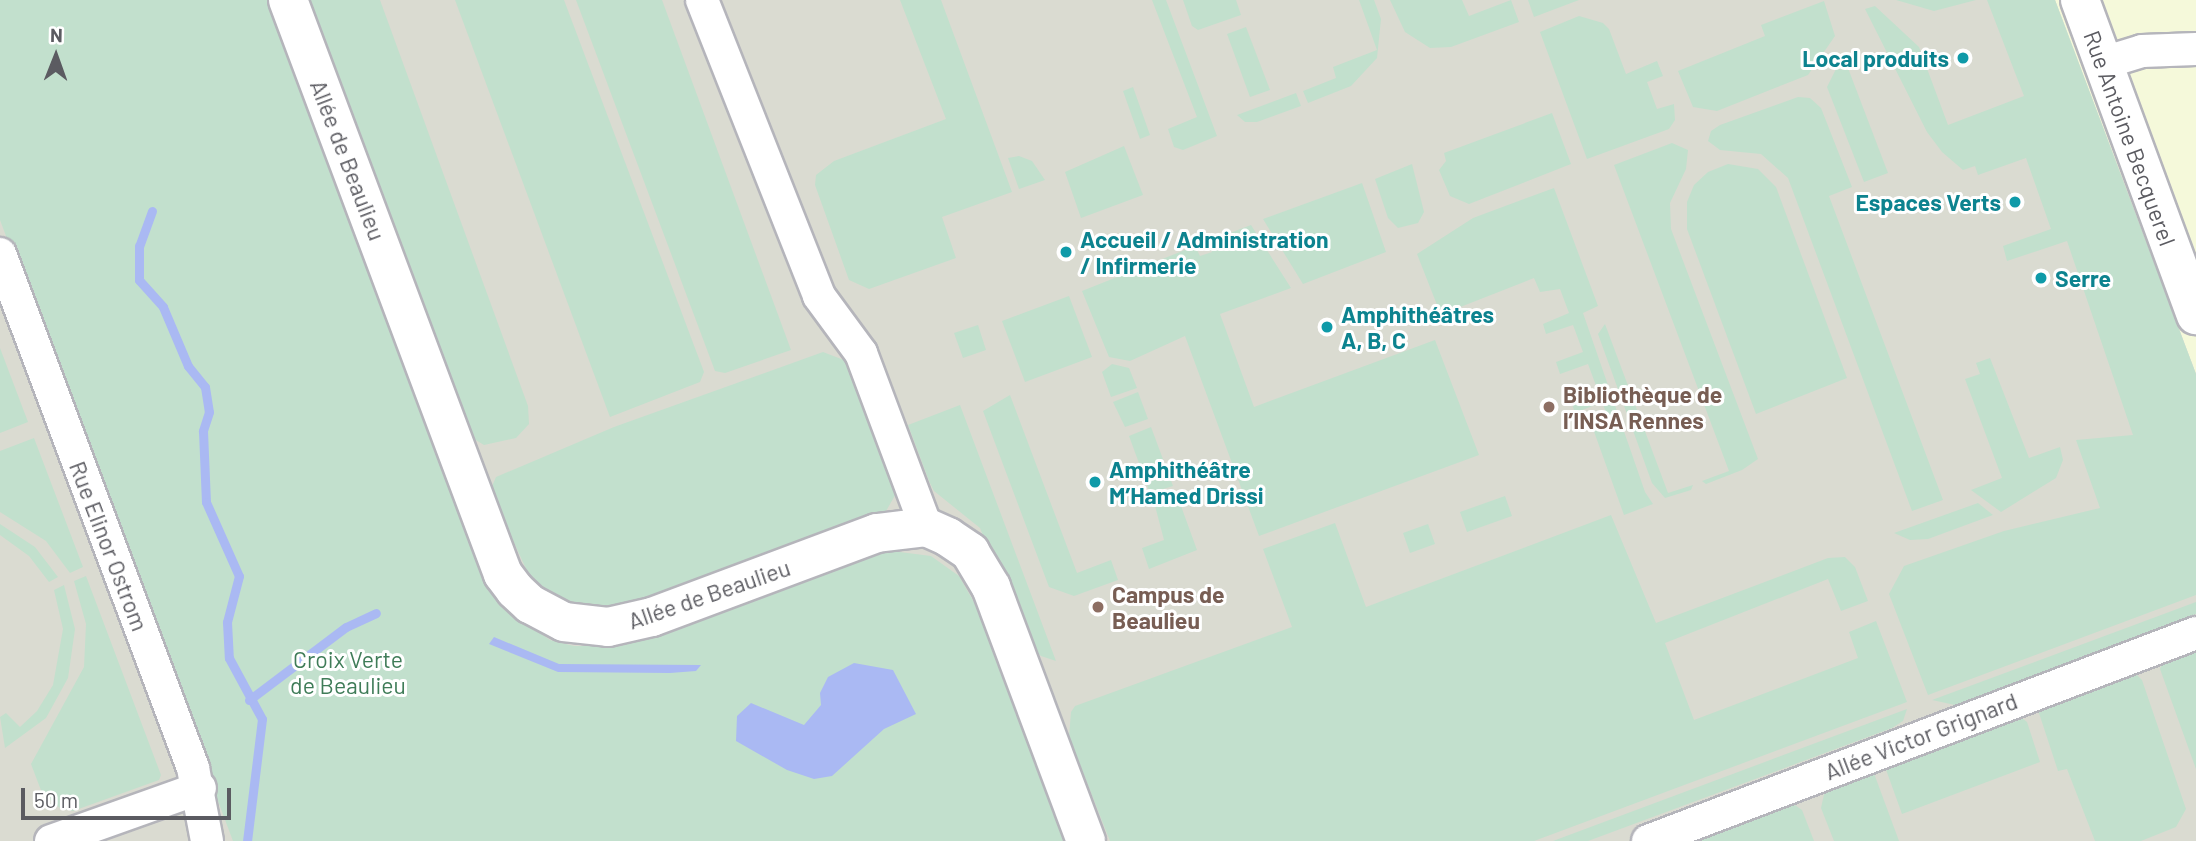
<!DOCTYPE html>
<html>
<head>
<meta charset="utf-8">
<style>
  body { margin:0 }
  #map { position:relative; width:2196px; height:841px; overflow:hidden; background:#eaebe2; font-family:Barlow,sans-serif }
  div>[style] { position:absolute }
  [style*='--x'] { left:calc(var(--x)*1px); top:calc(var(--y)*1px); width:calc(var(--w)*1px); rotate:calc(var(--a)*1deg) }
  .commercial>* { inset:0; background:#f5f9da }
  .education>* { inset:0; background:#dadbd1 }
  .green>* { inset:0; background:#c2e0cd }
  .water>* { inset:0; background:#aab9f3 }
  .stream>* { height:9px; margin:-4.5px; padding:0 4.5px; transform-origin:4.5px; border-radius:4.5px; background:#aab9f3 }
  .roads { filter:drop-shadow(2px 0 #b5b5bb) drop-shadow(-2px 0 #b5b5bb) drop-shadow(0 2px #b5b5bb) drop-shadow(0 -2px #b5b5bb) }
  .street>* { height:32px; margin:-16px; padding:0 16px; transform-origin:16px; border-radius:16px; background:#fff }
  .secondary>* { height:38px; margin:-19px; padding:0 19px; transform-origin:19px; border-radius:19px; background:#fff }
  .dots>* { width:19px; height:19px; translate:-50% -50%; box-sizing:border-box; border:4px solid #fff; border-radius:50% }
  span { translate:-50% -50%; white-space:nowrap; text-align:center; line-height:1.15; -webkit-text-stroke:6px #fff; paint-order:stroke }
  .culture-label { font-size:23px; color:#0d838f; font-weight:700 }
  .right { translate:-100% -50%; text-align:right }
  .left { translate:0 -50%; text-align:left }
  .street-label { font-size:23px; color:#5b5b61 }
  .education-label { font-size:23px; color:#785e54; font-weight:700 }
  .park-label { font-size:23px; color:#3f7c58 }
  .north { position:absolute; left:21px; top:21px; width:70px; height:70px; -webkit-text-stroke:5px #fff; paint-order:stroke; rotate:1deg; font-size:19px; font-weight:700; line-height:28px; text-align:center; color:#5b5b61 }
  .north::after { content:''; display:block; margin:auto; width:24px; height:32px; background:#5b5b61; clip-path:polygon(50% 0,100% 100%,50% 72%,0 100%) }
  .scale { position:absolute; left:21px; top:788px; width:210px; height:32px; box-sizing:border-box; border:4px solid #5b5b61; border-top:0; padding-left:9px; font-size:21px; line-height:24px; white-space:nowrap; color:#5b5b61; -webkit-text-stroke:5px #fff; paint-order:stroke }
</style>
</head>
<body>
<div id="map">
  <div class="commercial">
    <div style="clip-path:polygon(2055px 0,2196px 0,2196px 374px)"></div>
  </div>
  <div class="education">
    <div style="clip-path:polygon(0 0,2055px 0,2196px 374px,2196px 841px,0 841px)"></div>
  </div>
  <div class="green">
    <div style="clip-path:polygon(0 0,268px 0,451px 487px,495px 594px,507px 610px,550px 640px,574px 646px,621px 646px,884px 550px,931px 556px,959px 576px,979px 611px,1065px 841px,233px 841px,0 220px)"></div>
    <div style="clip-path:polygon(305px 0,380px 0,528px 406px,529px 424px,516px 438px,484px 445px,469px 436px)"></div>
    <div style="clip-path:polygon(455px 0,564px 0,704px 372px,700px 382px,610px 417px)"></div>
    <div style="clip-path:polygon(576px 0,662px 0,791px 350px,725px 373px,715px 371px)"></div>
    <div style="clip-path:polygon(900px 0,941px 0,1012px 192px,942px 217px,956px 258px,869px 289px,849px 280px,815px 185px,816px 175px,834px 161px,946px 119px)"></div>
    <div style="clip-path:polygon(1152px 0,1166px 0,1217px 136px,1183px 150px,1174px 147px,1168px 129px,1197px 117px)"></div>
    <div style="clip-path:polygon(1183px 0,1236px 0,1241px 15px,1198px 30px,1192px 26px)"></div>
    <div style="clip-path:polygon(1359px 0,1374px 0,1381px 19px,1377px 58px,1351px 86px,1308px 103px,1303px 91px,1336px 78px,1333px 67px,1377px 50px)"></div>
    <div style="clip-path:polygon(1390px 0,1462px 0,1469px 16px,1511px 0,1519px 22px,1451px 47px,1430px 48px,1405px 32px)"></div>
    <div style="clip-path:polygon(1528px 0,1579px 0,1534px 17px)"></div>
    <div style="clip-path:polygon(1896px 0,1976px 0,1934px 11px)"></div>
    <div style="clip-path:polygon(1987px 0,2055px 0,2196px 374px,2196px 595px,1928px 695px,1889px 594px,1904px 566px,2004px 531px,2100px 508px,2076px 440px,2133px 435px,2067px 241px,2007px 261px,2003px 246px,2051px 229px,2026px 158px,1978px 175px,1975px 166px,1963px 170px,1942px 152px,1927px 132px,1865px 9px,1875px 6px,1919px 47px,1948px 125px,2024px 96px)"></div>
    <div style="clip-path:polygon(1824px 1px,1835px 36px,1808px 75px,1717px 111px,1693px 107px,1678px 71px,1765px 36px,1761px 25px)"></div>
    <div style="clip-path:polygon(1579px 16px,1603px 23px,1609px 29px,1626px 74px,1657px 61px,1663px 76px,1647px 82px,1657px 109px,1674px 104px,1675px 120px,1669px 129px,1587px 159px,1540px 32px)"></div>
    <div style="clip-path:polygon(1246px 27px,1270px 90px,1250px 97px,1227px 34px)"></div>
    <div style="clip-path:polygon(1843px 55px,1888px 173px,1864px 182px,1827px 87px)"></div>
    <div style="clip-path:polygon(1133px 87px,1150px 135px,1140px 139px,1123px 91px)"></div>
    <div style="clip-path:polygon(1296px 93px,1301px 106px,1257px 122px,1245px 122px,1237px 115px)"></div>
    <div style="clip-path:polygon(1798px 97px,1810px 98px,1821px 108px,1852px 187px,1829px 196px,1943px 500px,1912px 511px,1788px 178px,1761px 154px,1720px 150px,1708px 141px,1711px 131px,1720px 125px)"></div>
    <div style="clip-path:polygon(1552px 113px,1571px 164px,1469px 204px,1450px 196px,1439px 170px,1446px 161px,1444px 153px)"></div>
    <div style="clip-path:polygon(1672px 143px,1688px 150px,1686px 169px,1670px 203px,1671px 229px,1758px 459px,1742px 470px,1706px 484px,1702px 481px,1729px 471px,1614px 165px)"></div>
    <div style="clip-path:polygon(1124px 146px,1143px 195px,1081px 218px,1065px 172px)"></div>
    <div style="clip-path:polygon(1019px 156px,1032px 161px,1045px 180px,1019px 189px,1008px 158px)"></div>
    <div style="clip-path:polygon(1412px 164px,1424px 212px,1418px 223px,1398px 228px,1388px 218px,1375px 179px)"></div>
    <div style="clip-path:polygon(1728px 164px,1758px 169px,1776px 187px,1847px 378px,1756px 414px,1687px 229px,1687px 202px,1694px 185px,1708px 172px)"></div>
    <div style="clip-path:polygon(1362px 183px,1386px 252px,1303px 284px,1263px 219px)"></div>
    <div style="clip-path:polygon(1554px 188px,1598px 306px,1583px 313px,1645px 492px,1653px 504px,1624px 515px,1592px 426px,1609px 420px,1602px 402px,1575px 413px,1571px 401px,1598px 391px,1588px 364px,1560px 374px,1556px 362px,1583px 352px,1573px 325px,1546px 334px,1543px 324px,1569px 313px,1560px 289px,1540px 292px,1534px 278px,1445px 313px,1439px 310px,1417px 254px,1473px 218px)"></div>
    <div style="clip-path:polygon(1251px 225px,1291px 288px,1220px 314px,1254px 407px,1435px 340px,1479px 455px,1259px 536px,1185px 336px,1130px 361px,1109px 357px,1082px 291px,1195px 246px,1200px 256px,1212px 252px,1209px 241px)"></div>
    <div style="clip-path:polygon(1069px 296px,1092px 357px,1025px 382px,1002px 321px)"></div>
    <div style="clip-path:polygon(1605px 324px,1668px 493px,1693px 485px,1691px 490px,1665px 498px,1652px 483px,1598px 334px)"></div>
    <div style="clip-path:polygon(978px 325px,986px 350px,963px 358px,954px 333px)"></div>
    <div style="clip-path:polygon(0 348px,28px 422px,0 433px)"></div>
    <div style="clip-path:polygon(823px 352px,849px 362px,897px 492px,886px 511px,632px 606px,575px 609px,540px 588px,528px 573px,490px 491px,496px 477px,614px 427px)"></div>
    <div style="clip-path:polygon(1990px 358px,2029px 458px,2060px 447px,2063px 460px,2056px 478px,2001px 512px,1971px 490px,2002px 478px,1965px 379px,1980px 374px,1976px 363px)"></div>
    <div style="clip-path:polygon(1112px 364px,1129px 368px,1137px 388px,1111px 397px,1102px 372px)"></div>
    <div style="clip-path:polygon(1138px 392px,1148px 419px,1125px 427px,1113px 402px)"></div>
    <div style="clip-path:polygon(1010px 395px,1077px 573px,1111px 560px,1118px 580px,1074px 596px,1049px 587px,983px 411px)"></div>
    <div style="clip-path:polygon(960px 405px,1056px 661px,1041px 656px,1026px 642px,980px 528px,934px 491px,929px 481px,908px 425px)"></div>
    <div style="clip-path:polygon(1151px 427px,1173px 486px,1150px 493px,1129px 436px)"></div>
    <div style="clip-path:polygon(34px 438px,83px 567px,70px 573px,46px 541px,0 512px,0 451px)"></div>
    <div style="clip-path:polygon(1177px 495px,1197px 550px,1149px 569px,1142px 548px,1164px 540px,1154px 502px)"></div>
    <div style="clip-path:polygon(1505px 496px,1512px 516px,1467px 532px,1460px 512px)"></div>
    <div style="clip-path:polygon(1978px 503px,1993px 515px,1928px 539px,1910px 540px,1894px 533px)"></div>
    <div style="clip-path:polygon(1611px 515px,1656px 623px,1828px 558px,1845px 557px,1855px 567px,1868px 601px,1841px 611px,1828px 579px,1665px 643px,1694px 720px,1858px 658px,1849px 632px,1876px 621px,1907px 702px,1534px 841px,1110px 841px,1069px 737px,1071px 712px,1075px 706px,1292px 627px,1263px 549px,1335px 523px,1366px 607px)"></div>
    <div style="clip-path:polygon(0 524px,35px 547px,58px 577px,49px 582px,29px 556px,0 535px)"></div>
    <div style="clip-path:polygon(1428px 524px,1435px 544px,1410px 553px,1403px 533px)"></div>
    <div style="clip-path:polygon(86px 576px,161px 775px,159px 780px,73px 811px,60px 808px,42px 793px,31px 764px,84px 667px,86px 624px,74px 581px)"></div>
    <div style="clip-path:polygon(64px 585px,75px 629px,68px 678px,46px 718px,5px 748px,0 717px,6px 713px,20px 727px,37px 711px,53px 685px,63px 629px,54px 590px)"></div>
    <div style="clip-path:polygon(2196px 602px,2196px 614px,1955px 705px,1932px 700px)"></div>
    <div style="clip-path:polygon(2196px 651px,2196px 769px,2160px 669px,2164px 659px)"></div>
    <div style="clip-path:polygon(2134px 672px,2142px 680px,2186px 809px,2176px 827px,2141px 841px,2095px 841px,2067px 769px,2058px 771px,2038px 710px)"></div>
    <div style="clip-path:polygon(1907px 709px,1903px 721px,1892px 728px,1588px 841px,1553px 841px)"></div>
    <div style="clip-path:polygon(2018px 715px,2027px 722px,2040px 762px,1902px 814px,1884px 764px)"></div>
    <div style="clip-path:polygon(1872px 768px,1899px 841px,1834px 841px,1821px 808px,1825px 790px)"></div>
    <div style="clip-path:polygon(1789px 801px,1802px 810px,1814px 841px,1676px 841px)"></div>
  </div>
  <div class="water">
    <div style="clip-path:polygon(494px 637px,559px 664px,701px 665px,696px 671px,670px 673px,558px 672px,489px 644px)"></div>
    <div style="clip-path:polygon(854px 663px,893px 670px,916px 714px,884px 729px,832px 776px,814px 779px,787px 770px,736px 741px,737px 716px,751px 703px,804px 725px,821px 705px,820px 693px,828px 677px)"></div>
  </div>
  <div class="stream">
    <div style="--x:152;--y:211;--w:37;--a:110"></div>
    <div style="--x:139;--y:246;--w:34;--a:90"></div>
    <div style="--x:139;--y:280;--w:36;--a:48"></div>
    <div style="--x:163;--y:307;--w:64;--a:67"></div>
    <div style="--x:188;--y:366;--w:27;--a:51"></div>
    <div style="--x:205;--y:387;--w:25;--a:81"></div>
    <div style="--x:209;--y:412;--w:20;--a:108"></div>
    <div style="--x:203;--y:431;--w:71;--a:87.6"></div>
    <div style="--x:206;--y:502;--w:81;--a:66"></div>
    <div style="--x:239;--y:576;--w:48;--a:104.6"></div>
    <div style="--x:227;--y:622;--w:36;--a:87"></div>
    <div style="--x:229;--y:658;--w:69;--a:61.6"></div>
    <div style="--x:262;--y:719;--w:123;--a:97"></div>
    <div style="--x:249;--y:700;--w:121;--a:-37"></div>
    <div style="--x:346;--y:627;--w:33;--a:-25"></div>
  </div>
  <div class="roads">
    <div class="street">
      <div style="--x:702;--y:0;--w:318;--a:68.4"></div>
      <div style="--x:819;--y:296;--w:71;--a:53.6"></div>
      <div style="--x:861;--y:353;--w:186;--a:69.5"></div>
      <div style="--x:2103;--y:63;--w:41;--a:-17.1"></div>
      <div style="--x:2142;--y:51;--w:54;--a:-2.1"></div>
      <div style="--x:0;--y:254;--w:549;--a:69.42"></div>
      <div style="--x:193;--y:768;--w:74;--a:79.1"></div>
      <div style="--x:51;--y:841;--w:158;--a:-19.6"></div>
      <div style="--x:1648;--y:841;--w:586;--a:-20.78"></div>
    </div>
    <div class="secondary">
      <div style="--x:288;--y:0;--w:613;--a:69.47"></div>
      <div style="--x:503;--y:574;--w:20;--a:53"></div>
      <div style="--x:515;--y:590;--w:21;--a:43"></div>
      <div style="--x:530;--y:604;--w:38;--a:28"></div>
      <div style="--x:564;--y:622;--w:44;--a:6.5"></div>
      <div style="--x:608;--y:627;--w:45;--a:-12.8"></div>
      <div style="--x:652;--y:617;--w:240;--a:-20.5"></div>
      <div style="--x:877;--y:533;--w:49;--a:-7"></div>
      <div style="--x:926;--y:527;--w:24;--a:24"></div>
      <div style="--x:948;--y:537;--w:27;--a:34"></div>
      <div style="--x:970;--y:552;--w:41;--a:59"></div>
      <div style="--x:991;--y:587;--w:271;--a:69.5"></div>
      <div style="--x:2080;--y:0;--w:336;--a:69.8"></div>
    </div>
  </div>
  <div class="dots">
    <div style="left:1963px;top:58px;background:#0f9aa8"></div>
    <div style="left:2015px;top:202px;background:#0f9aa8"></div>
    <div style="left:1066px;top:252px;background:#0f9aa8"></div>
    <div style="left:2041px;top:278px;background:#0f9aa8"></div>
    <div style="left:1327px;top:327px;background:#0f9aa8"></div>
    <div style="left:1549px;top:407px;background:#8d6e63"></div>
    <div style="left:1095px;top:482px;background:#0f9aa8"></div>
    <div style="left:1098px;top:607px;background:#8d6e63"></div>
  </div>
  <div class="culture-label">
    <span class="right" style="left:1949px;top:58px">Local produits</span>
    <span class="right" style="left:2001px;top:202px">Espaces Verts</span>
    <span class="left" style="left:1080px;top:252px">Accueil / Administration<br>/ Infirmerie</span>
    <span class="left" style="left:2055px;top:278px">Serre</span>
    <span class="left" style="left:1341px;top:327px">Amphithéâtres<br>A, B, C</span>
    <span class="left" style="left:1109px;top:482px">Amphithéâtre<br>M’Hamed Drissi</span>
  </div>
  <div class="street-label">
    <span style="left:2130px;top:138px;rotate:70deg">Rue Antoine Becquerel</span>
    <span style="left:348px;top:160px;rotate:69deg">Allée de Beaulieu</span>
    <span style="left:109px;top:546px;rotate:69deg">Rue Elinor Ostrom</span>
    <span style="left:709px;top:594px;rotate:-19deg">Allée de Beaulieu</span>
    <span style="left:1921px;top:736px;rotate:-21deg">Allée Victor Grignard</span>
  </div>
  <div class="education-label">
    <span class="left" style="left:1563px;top:407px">Bibliothèque de<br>l’INSA Rennes</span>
    <span class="left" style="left:1112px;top:607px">Campus de<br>Beaulieu</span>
  </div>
  <div class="park-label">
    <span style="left:348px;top:672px">Croix Verte<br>de Beaulieu</span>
  </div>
  <div class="north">N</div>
  <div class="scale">50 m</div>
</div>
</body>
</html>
